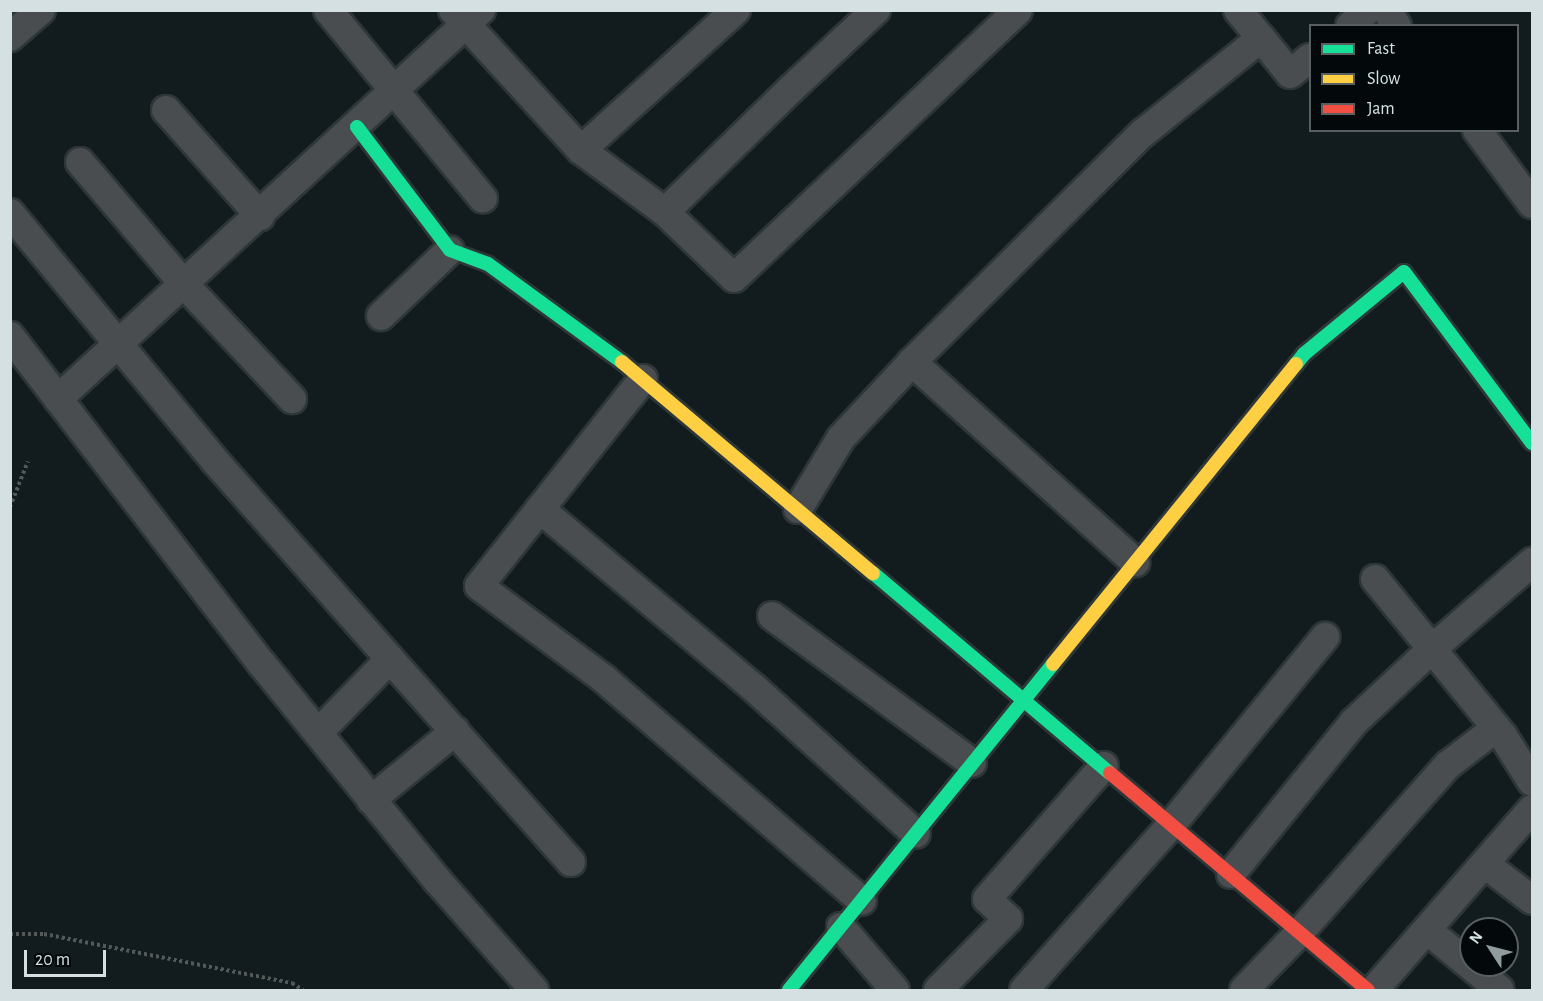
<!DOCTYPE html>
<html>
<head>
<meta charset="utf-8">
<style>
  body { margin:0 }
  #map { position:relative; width:1543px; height:1001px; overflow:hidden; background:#121c1e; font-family:"Alegreya Sans",sans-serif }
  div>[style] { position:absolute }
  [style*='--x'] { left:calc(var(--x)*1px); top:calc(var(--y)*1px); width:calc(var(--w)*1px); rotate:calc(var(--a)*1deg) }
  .path>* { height:4px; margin-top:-2px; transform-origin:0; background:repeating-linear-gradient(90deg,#535859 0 3px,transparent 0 6px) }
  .roads { filter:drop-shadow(2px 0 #2e3738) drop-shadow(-2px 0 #2e3738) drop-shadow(0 2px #2e3738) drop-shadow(0 -2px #2e3738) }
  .street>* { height:28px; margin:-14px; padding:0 14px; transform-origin:14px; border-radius:14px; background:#494d4f }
  .fast>* { height:14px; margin:-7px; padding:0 7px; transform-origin:7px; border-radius:7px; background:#16e098 }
  .slow>* { height:14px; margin:-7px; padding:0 7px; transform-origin:7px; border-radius:7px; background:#ffcf43 }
  .jam>* { height:14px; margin:-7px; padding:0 7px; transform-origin:7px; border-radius:7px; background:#f24e42 }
  span { translate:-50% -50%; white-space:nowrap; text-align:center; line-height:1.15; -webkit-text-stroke:5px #03090a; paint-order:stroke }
  .frame { position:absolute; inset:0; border:12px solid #d4e0e1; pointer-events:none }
  .legend { position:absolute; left:1309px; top:24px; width:210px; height:108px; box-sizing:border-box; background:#03090a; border:2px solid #575f60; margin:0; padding:8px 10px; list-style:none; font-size:18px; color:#d4e0e1 }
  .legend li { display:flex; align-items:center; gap:12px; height:30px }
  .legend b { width:30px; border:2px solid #575f60 }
  .north { position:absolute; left:1459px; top:917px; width:60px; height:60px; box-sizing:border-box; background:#03090a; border:2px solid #575f60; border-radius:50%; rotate:306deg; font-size:16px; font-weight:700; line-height:24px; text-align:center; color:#d4e0e1 }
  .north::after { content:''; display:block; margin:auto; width:21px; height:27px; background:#909b9d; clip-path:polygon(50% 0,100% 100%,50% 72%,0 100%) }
  .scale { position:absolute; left:24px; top:950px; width:82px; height:27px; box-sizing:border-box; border:3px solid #d4e0e1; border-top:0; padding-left:8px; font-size:18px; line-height:21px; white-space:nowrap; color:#d4e0e1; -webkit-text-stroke:4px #03090a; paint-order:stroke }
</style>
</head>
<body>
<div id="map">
  <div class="path">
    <div style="--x:10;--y:507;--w:49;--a:-68.6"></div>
    <div style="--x:10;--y:934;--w:34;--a:0"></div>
    <div style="--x:44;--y:934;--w:253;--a:11.2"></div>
    <div style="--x:292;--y:983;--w:13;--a:32"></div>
  </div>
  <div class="roads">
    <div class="street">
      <div style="--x:328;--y:10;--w:244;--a:50.6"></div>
      <div style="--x:453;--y:10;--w:190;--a:47.6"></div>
      <div style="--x:736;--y:10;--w:209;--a:137.9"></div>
      <div style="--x:581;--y:150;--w:104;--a:36.4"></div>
      <div style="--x:665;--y:212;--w:95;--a:43.7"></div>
      <div style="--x:734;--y:278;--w:390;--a:-43.3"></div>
      <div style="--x:1238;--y:10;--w:36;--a:51"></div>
      <div style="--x:1386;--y:10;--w:19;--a:55"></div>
      <div style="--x:1350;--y:26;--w:24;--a:-42"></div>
      <div style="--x:10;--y:37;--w:41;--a:-41.1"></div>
      <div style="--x:166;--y:110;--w:142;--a:48.4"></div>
      <div style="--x:1477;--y:130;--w:92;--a:53.4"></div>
      <div style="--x:80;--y:162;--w:160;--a:49.6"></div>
      <div style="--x:184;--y:284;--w:158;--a:46.8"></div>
      <div style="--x:665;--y:212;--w:176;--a:-44.3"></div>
      <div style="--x:791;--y:89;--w:116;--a:-42.9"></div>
      <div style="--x:10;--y:213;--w:322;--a:50.4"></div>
      <div style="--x:215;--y:461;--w:264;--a:48.5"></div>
      <div style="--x:390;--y:659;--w:103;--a:134.2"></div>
      <div style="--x:381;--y:316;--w:95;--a:-43.7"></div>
      <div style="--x:10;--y:336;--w:414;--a:52.5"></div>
      <div style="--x:262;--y:664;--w:278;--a:51"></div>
      <div style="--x:437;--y:880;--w:147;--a:48.6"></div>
      <div style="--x:912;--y:362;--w:300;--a:41.9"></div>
      <div style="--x:643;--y:379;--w:264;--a:128.4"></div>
      <div style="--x:479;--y:586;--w:156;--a:36.6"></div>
      <div style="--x:604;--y:679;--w:340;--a:40.7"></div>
      <div style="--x:58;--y:399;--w:575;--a:-42.6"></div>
      <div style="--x:540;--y:509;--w:278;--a:39.9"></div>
      <div style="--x:753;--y:687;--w:219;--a:42"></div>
      <div style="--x:798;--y:509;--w:83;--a:-58.8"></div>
      <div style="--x:841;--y:438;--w:104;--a:-46.9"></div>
      <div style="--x:912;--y:362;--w:325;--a:-44.8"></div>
      <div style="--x:1143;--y:133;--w:151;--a:-38.8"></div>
      <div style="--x:1261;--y:38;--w:46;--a:51.1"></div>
      <div style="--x:1290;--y:74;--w:26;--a:-39"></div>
      <div style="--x:1375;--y:579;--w:203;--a:50.8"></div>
      <div style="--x:1503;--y:736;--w:54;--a:57.8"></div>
      <div style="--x:772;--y:616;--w:248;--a:36.3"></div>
      <div style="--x:390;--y:659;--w:272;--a:48.3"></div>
      <div style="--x:371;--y:800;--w:109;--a:-39.4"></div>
      <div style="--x:1485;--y:864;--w:59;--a:37.5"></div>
      <div style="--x:1231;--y:874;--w:196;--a:-51"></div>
      <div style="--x:1354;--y:722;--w:107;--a:-43.1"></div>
      <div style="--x:1432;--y:649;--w:133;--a:-41"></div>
      <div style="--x:841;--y:927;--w:83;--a:49.4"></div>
      <div style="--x:1427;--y:930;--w:94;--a:39.4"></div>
      <div style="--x:938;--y:990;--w:100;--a:-45.4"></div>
      <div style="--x:1008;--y:919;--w:29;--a:-136"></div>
      <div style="--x:987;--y:899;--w:177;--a:-48.7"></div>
      <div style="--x:1024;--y:990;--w:222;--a:-48.3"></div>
      <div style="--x:1172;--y:824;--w:242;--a:-50.7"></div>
      <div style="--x:1244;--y:990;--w:81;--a:-46"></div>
      <div style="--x:1300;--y:932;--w:223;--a:-48.5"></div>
      <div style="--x:1448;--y:765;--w:61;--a:-37.6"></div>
      <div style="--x:1374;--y:990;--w:240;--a:-48.9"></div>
    </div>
    <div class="fast">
      <div style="--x:357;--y:127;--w:154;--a:52.9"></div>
      <div style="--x:450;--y:250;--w:40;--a:20.2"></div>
      <div style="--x:488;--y:264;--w:166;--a:36.2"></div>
      <div style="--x:1296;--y:364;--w:13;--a:-51"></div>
      <div style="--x:1304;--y:354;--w:129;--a:-39.4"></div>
      <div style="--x:1404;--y:272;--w:214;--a:53.2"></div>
      <div style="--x:873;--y:573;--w:310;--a:40.2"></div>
      <div style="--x:789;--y:990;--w:419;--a:-51"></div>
    </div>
    <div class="slow">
      <div style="--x:622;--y:362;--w:328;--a:40.1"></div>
      <div style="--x:1053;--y:664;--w:386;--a:-51"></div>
    </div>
    <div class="jam">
      <div style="--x:1110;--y:773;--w:337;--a:40.1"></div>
    </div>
  </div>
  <div class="frame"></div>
  <ul class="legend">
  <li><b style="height:8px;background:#16e098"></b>Fast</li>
  <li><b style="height:8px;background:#ffcf43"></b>Slow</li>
  <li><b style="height:8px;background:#f24e42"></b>Jam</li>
  </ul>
  <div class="north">N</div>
  <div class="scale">20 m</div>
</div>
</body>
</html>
